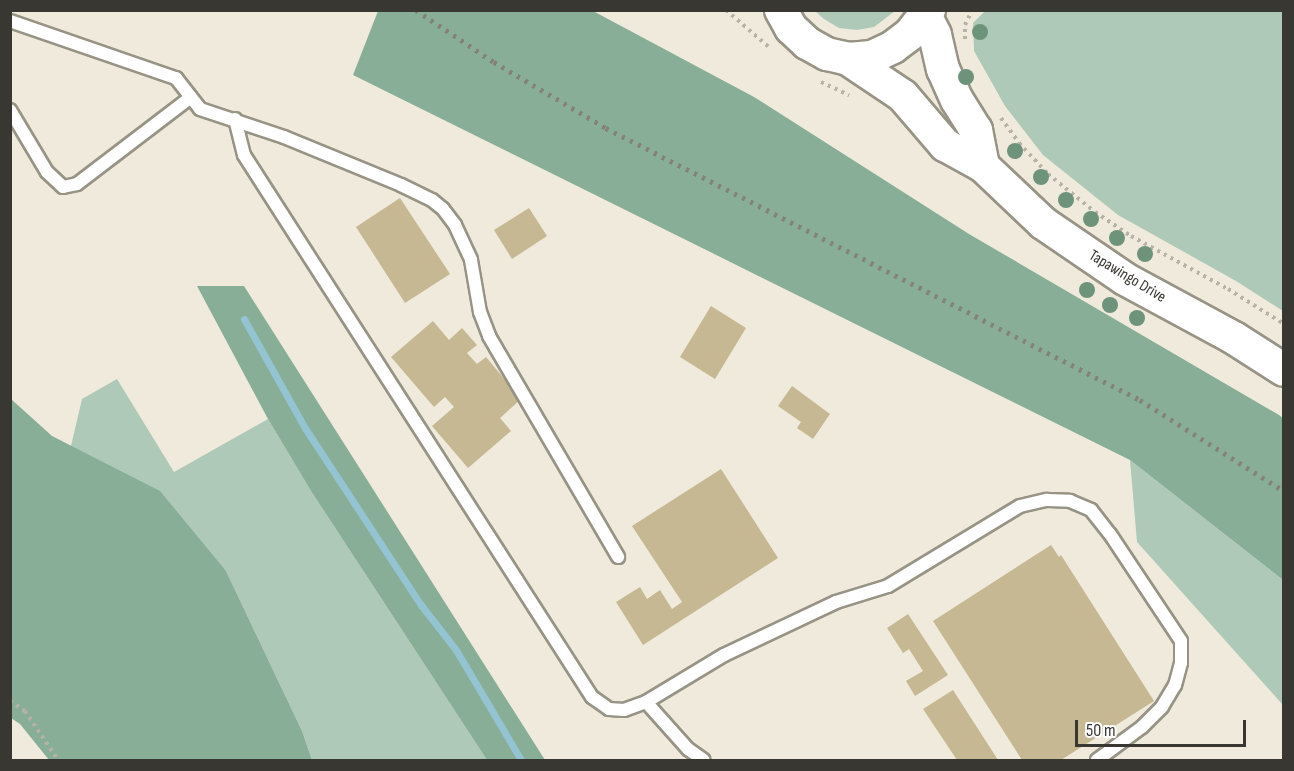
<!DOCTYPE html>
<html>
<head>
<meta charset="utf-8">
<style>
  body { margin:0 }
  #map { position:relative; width:1294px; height:771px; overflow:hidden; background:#efeadb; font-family:"Sofia Sans Condensed",sans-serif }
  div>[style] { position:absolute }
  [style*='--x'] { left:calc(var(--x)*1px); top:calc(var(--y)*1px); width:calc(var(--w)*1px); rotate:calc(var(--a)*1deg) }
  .green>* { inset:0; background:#afc9b9 }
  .forest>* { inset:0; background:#88ae97 }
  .stream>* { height:7px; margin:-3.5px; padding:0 3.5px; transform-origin:3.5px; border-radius:3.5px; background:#94c3d1 }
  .building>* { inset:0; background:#c5b892 }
  .path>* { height:4px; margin-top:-2px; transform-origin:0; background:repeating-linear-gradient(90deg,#b6b2a5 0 3px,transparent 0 7.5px) }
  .roads { filter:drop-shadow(2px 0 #979385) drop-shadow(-2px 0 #979385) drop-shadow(0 2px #979385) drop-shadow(0 -2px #979385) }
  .service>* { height:12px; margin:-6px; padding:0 6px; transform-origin:6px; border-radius:6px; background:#fff }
  .secondary>* { height:32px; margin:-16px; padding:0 16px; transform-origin:16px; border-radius:16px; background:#fff }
  .rail>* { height:4.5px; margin-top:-2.25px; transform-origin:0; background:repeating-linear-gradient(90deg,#848177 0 3px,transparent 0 9px) }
  .trees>* { width:16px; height:16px; margin:-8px; border-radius:50%; background:#6e937b }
  span { translate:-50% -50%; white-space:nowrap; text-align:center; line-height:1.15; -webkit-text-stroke:4.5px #fff; paint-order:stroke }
  .street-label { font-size:16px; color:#393731 }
  .frame { position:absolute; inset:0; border:12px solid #393731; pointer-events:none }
  .scale { position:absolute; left:1075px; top:720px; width:171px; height:27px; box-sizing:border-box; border:3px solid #393731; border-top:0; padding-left:8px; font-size:18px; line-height:21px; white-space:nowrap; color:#393731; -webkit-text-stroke:4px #fff; paint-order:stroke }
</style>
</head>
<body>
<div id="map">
  <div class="green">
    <div style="clip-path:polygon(815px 11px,895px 11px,874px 27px,857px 30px,839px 28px,824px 19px)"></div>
    <div style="clip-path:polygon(985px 11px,1283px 11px,1283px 311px,1236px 281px,1118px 215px,1043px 155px,1005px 106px,974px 51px,973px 23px)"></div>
    <div style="clip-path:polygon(117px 379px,174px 472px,268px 419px,311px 491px,487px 760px,312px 760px,302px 731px,226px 571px,71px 446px,82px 399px)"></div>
    <div style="clip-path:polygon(1130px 460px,1283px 580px,1283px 705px,1137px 542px)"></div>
  </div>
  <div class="forest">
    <div style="clip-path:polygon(378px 11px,593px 11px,754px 97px,969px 234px,1279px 415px,1284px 419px,1283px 580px,1130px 460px,353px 75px)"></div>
    <div style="clip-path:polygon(197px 286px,244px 286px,545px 760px,487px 760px,311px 491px,268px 419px)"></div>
    <div style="clip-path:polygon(11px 399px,52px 436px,160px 491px,226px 571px,302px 731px,312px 760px,49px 760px,20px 724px,11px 718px)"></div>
  </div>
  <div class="stream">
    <div style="--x:244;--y:319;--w:125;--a:60.8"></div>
    <div style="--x:305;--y:428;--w:212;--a:56.8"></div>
    <div style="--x:421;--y:605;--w:57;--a:52.1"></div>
    <div style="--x:456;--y:650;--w:128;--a:59.4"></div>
  </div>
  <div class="building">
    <div style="clip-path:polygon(400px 198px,450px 274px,405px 303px,356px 227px)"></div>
    <div style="clip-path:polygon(529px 208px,547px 236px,512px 259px,494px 230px)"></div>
    <div style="clip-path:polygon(711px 306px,746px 328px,715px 379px,680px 357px)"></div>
    <div style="clip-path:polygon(433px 321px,449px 340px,462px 328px,477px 345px,467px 353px,477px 364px,486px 357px,521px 399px,500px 418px,511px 431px,468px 468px,432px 426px,454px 407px,445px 397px,434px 407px,391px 357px)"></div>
    <div style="clip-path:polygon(792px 386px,830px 414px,813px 439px,797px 428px,801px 422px,778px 406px)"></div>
    <div style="clip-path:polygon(721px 469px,778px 558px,643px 645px,616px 602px,640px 587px,647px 599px,660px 590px,672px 609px,682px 602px,632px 526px)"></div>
    <div style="clip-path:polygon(1051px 545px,1059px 557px,1061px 555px,1154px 701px,1061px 760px,1022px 760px,933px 621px)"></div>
    <div style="clip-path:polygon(908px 614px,948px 675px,915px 696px,906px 681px,923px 671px,909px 649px,903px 653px,887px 628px)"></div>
    <div style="clip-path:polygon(953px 690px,998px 760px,957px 760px,923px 709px)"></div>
  </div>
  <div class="path">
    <div style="--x:726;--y:10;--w:58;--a:40.8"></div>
    <div style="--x:965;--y:39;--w:14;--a:-90"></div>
    <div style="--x:965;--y:25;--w:17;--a:-65"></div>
    <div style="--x:821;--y:82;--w:31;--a:25"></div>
    <div style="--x:1001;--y:118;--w:31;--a:54"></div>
    <div style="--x:1019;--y:143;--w:42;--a:46.9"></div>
    <div style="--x:1048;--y:174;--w:60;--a:39"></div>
    <div style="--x:1095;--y:212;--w:43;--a:33.7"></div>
    <div style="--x:1131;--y:236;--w:111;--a:28.7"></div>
    <div style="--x:1228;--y:289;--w:66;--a:32"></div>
    <div style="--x:10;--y:701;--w:18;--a:34"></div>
    <div style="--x:25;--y:711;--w:59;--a:56"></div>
  </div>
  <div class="roads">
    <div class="service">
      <div style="--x:10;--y:21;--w:176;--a:19"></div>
      <div style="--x:176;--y:78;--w:39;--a:52"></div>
      <div style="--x:200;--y:109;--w:89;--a:18.4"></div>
      <div style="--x:284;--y:137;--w:126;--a:22.3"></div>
      <div style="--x:401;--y:185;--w:34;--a:26"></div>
      <div style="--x:432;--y:200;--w:14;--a:39"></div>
      <div style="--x:443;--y:209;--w:20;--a:53"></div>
      <div style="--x:455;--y:225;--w:38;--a:65"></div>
      <div style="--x:471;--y:260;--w:53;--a:80.2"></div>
      <div style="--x:480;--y:312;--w:26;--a:69"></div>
      <div style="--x:489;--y:336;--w:256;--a:59.7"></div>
      <div style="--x:10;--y:110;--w:72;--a:59.2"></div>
      <div style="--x:47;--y:172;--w:22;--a:43"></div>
      <div style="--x:63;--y:187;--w:14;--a:-12"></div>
      <div style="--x:77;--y:184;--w:143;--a:-37.3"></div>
      <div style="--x:235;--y:119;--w:37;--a:76"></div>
      <div style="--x:244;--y:155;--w:644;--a:57.3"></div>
      <div style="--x:592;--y:697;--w:21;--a:35"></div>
      <div style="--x:609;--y:709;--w:15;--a:4"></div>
      <div style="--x:624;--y:710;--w:23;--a:-20"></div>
      <div style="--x:646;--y:702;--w:91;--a:-31.1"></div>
      <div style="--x:724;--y:655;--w:124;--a:-25.3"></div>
      <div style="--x:836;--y:602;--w:54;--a:-17.1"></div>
      <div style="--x:888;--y:586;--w:154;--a:-31.2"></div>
      <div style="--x:1020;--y:506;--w:28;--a:-13"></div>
      <div style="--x:1047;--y:500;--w:23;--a:2"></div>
      <div style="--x:1070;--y:501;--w:23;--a:23"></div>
      <div style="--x:1091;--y:510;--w:31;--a:52"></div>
      <div style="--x:1110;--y:534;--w:128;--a:56.4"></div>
      <div style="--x:1181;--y:641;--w:22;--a:90"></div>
      <div style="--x:1181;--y:663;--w:23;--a:105"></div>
      <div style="--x:1175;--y:685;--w:26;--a:121"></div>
      <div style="--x:1162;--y:707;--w:28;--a:135"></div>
      <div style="--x:1142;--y:727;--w:56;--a:143.7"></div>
      <div style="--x:646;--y:702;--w:63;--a:48.2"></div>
      <div style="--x:688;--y:749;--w:19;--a:35"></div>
    </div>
    <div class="secondary">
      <div style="--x:781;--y:10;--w:21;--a:61"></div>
      <div style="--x:791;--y:28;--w:22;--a:43"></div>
      <div style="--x:807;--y:43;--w:23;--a:29"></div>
      <div style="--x:827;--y:54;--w:22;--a:13"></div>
      <div style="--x:848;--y:59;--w:24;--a:-5"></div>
      <div style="--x:872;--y:57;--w:23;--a:-25"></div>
      <div style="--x:893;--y:47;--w:21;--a:-37"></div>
      <div style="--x:910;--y:34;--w:31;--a:-52"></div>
      <div style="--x:926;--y:17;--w:20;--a:63"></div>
      <div style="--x:935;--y:35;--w:35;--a:77"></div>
      <div style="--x:943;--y:69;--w:34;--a:66"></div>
      <div style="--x:957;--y:100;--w:36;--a:58"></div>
      <div style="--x:976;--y:130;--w:37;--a:79"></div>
      <div style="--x:848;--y:59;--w:66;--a:33.9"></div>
      <div style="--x:903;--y:96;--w:65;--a:49.4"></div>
      <div style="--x:945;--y:145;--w:43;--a:28.9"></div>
      <div style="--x:983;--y:166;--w:83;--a:43.5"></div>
      <div style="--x:1043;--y:223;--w:99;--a:34.3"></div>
      <div style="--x:1125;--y:279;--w:124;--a:28.4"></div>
      <div style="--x:1234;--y:338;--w:59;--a:32.6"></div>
    </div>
  </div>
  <div class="rail">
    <div style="--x:416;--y:10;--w:94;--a:33.7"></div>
    <div style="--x:494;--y:62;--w:130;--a:30.5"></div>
    <div style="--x:606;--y:128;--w:599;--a:26.99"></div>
    <div style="--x:1140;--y:400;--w:170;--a:32.3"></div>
  </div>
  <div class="trees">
    <div style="left:980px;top:32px"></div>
    <div style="left:966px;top:77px"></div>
    <div style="left:1015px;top:151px"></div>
    <div style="left:1041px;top:177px"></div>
    <div style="left:1066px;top:200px"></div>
    <div style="left:1091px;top:219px"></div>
    <div style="left:1117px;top:238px"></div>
    <div style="left:1145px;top:254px"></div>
    <div style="left:1087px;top:290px"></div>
    <div style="left:1110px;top:305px"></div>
    <div style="left:1137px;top:318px"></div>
  </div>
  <div class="street-label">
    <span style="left:1127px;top:277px;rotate:31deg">Tapawingo Drive</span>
  </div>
  <div class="frame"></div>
  <div class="scale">50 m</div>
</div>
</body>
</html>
